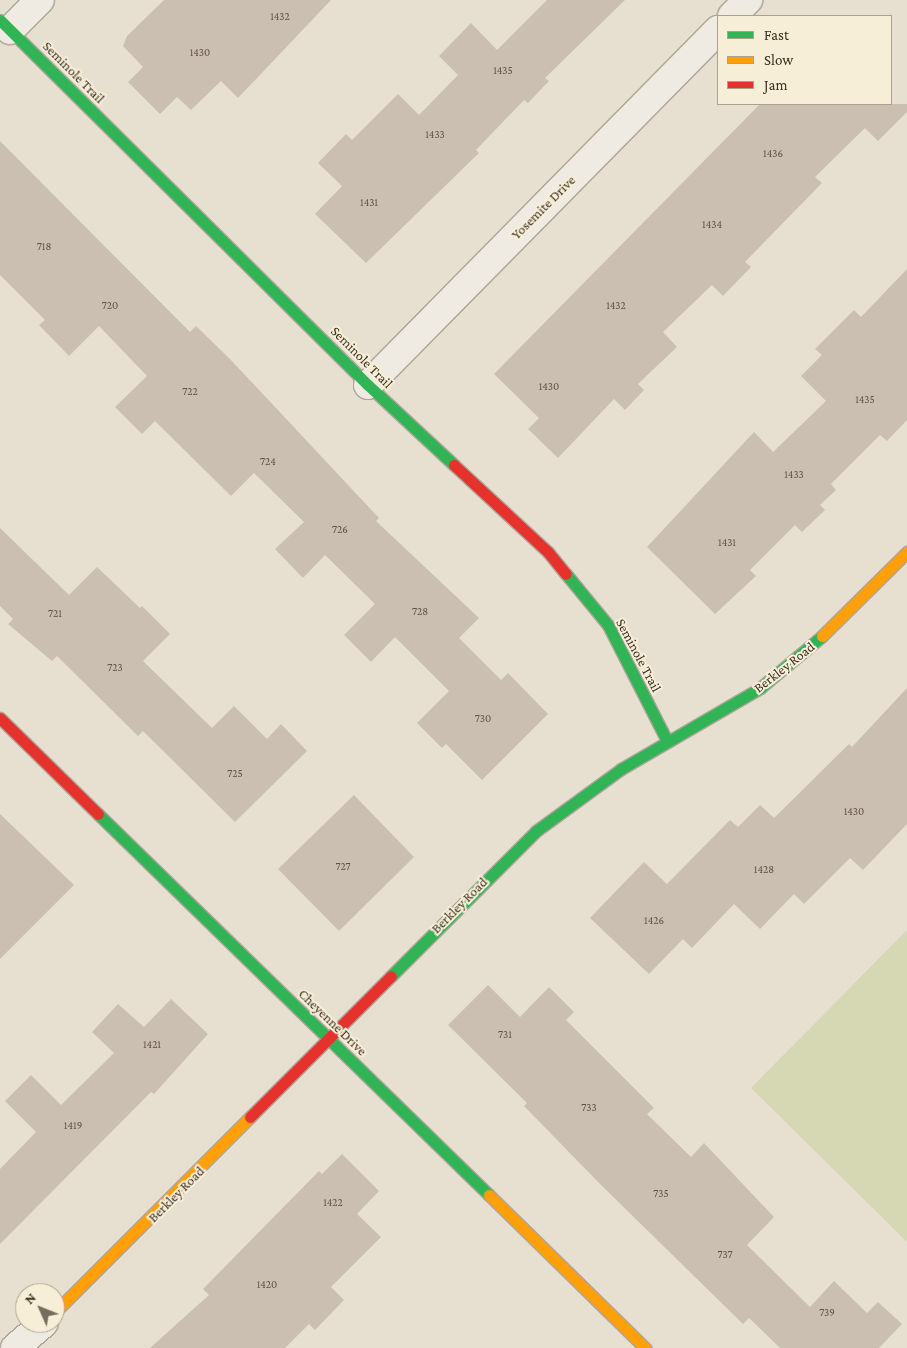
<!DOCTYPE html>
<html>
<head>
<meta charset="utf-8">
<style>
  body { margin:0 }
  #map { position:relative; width:907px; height:1348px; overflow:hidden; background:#e7e0d1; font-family:"Crimson Pro",serif }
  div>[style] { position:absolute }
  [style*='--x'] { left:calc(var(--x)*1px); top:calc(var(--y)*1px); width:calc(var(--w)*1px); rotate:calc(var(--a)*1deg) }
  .green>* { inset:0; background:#d6d7b3 }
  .building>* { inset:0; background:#cbbfb2 }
  .roads { filter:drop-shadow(1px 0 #ada599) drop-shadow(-1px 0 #ada599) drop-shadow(0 1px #ada599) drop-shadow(0 -1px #ada599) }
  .street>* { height:28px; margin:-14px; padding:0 14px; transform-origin:14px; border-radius:14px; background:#efebe3 }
  .fast>* { height:11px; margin:-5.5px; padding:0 5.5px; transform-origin:5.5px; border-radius:5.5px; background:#30b455 }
  .slow>* { height:11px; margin:-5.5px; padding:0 5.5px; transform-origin:5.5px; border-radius:5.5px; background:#ff9f0a }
  .jam>* { height:11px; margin:-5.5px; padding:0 5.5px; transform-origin:5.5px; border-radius:5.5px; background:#e5322d }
  span { translate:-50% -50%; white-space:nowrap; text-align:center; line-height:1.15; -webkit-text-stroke:4px #f7eed8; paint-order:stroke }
  .number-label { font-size:11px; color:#605244 }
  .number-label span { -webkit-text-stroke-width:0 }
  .street-label { font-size:14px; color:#3d2e20 }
  .legend { position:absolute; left:717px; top:15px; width:175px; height:90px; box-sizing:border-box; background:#f7eed8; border:1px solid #ada18e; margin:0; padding:6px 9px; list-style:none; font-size:15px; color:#3d2e20 }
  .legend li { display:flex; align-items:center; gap:10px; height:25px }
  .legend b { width:25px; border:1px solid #ada18e }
  .north { position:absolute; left:15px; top:1283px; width:50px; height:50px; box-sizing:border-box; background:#f7eed8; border:1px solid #ada18e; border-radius:50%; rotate:314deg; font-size:14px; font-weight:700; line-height:20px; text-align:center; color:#3d2e20 }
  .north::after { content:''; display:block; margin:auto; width:18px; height:22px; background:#786c5e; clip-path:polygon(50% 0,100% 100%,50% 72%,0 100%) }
</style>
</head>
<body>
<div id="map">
  <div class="green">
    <div style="clip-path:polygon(907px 930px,907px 1242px,751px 1088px)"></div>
  </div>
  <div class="building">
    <div style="clip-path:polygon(164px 0,331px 0,238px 98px,221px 81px,191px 110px,177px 97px,160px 114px,128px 82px,143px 67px,123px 46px,127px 36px)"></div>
    <div style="clip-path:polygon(547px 0,625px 0,545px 78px,549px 81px,528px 103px,524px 100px,476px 150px,479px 153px,366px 263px,315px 214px,342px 186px,318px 163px,346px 134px,352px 140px,398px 94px,419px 115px,458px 75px,439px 56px,471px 23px,497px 50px)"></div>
    <div style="clip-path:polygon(760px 104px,907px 104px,907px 112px,878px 141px,865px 128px,815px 177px,822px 183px,745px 262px,751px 267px,723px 296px,712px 285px,663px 332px,677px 347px,638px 384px,644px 390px,625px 410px,614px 399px,558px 458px,528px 429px,539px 418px,494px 374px)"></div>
    <div style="clip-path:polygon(0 141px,190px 332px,196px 326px,230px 359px,379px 518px,376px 521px,479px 618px,459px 638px,501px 680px,508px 673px,548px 714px,482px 780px,446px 744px,442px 748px,417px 723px,449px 691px,395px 637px,371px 662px,344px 635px,375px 604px,325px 555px,303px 578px,275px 549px,304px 522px,254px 473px,231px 496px,155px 421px,142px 434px,115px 407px,147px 376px,99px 326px,69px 356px,39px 325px,45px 320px,0 275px)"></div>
    <div style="clip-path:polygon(907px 269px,907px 420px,887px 441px,880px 435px,831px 484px,836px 490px,820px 505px,825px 510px,802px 532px,795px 525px,750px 570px,756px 576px,715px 614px,647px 547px,754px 432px,773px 452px,826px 401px,801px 376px,822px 355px,815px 349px,854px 310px,861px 317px)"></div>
    <div style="clip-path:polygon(0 528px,69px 595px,97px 567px,140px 608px,142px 606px,170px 634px,143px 661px,212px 728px,234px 706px,267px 739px,281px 724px,307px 751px,235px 822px,143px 731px,138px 736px,57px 656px,52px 661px,8px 624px,13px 619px,0 606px)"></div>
    <div style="clip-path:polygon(907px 688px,907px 824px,863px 870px,850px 858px,804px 904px,794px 894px,760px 929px,734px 904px,692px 948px,683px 939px,649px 974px,590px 918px,644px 862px,667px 884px,730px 820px,738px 827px,760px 805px,774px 818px,849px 744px,852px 747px)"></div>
    <div style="clip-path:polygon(354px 795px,414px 857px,339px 931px,278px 869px)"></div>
    <div style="clip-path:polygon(0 814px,74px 885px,0 959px)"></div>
    <div style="clip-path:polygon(488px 985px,520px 1017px,549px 987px,574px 1012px,566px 1020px,654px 1108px,647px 1114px,691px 1157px,704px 1143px,774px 1217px,747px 1245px,810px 1307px,834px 1281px,867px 1313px,878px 1302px,902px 1324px,879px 1348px,780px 1348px,749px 1318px,743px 1324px,601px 1185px,524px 1106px,527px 1103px,448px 1025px)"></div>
    <div style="clip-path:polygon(171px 999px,208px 1034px,154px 1094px,151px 1092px,0 1244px,0 1169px,36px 1132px,5px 1101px,31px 1075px,61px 1105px,114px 1053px,92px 1032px,118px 1004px,144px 1027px)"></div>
    <div style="clip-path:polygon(342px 1154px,379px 1191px,357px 1214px,381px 1237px,331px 1287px,344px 1300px,315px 1330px,309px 1324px,285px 1348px,150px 1348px,209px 1295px,203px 1289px,319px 1171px,322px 1174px)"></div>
  </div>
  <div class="roads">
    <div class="street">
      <div style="--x:732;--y:16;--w:23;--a:-45"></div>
      <div style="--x:10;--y:30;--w:42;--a:-45"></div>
      <div style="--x:368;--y:385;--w:499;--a:-45.4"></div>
      <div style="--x:15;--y:1348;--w:38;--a:-41"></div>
    </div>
    <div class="fast">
      <div style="--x:0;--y:20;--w:518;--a:44.77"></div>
      <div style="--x:368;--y:385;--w:117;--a:42.9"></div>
      <div style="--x:566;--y:574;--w:66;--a:50.5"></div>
      <div style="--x:608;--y:625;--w:130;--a:63"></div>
      <div style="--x:98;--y:814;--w:546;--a:44.26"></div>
      <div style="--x:391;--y:976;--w:205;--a:-45"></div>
      <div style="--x:536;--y:831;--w:105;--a:-36.1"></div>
      <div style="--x:621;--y:769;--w:161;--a:-30.2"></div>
      <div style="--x:760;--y:688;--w:81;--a:-40"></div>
    </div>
    <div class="slow">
      <div style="--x:822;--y:636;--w:120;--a:-44.7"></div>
      <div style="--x:489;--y:1195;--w:219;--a:44.4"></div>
      <div style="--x:55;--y:1312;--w:276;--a:-45"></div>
    </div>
    <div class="jam">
      <div style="--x:454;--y:465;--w:128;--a:42.8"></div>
      <div style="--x:548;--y:552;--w:28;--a:51"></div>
      <div style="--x:0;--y:718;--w:137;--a:44.4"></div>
      <div style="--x:250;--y:1117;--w:199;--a:-45"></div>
    </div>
  </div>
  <div class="number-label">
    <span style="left:280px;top:16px">1432</span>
    <span style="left:200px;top:52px">1430</span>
    <span style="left:503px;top:70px">1435</span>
    <span style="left:435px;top:134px">1433</span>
    <span style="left:773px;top:153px">1436</span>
    <span style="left:369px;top:202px">1431</span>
    <span style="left:712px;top:224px">1434</span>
    <span style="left:44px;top:246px">718</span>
    <span style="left:110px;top:305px">720</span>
    <span style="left:616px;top:305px">1432</span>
    <span style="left:549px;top:386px">1430</span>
    <span style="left:190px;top:391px">722</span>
    <span style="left:865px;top:399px">1435</span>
    <span style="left:268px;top:461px">724</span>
    <span style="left:794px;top:474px">1433</span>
    <span style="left:340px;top:529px">726</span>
    <span style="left:727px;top:542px">1431</span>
    <span style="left:420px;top:611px">728</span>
    <span style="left:55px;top:613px">721</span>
    <span style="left:115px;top:667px">723</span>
    <span style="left:483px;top:718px">730</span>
    <span style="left:235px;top:773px">725</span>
    <span style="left:854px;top:811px">1430</span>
    <span style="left:343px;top:866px">727</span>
    <span style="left:764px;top:869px">1428</span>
    <span style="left:654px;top:920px">1426</span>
    <span style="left:505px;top:1034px">731</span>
    <span style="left:152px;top:1044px">1421</span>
    <span style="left:589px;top:1107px">733</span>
    <span style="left:73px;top:1125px">1419</span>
    <span style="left:661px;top:1193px">735</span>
    <span style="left:333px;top:1202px">1422</span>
    <span style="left:725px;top:1254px">737</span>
    <span style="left:267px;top:1284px">1420</span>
    <span style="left:827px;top:1312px">739</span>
  </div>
  <div class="street-label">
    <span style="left:74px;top:72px;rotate:45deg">Seminole Trail</span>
    <span style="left:543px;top:207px;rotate:-45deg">Yosemite Drive</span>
    <span style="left:362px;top:357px;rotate:45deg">Seminole Trail</span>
    <span style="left:639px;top:655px;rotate:62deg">Seminole Trail</span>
    <span style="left:784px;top:667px;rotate:-38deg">Berkley Road</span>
    <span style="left:459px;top:905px;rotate:-45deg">Berkley Road</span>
    <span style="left:333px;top:1022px;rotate:44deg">Cheyenne Drive</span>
    <span style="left:176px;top:1194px;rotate:-45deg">Berkley Road</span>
  </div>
  <ul class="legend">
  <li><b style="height:6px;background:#30b455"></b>Fast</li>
  <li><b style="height:6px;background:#ff9f0a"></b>Slow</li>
  <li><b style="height:6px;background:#e5322d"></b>Jam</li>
  </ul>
  <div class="north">N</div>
</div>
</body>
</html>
